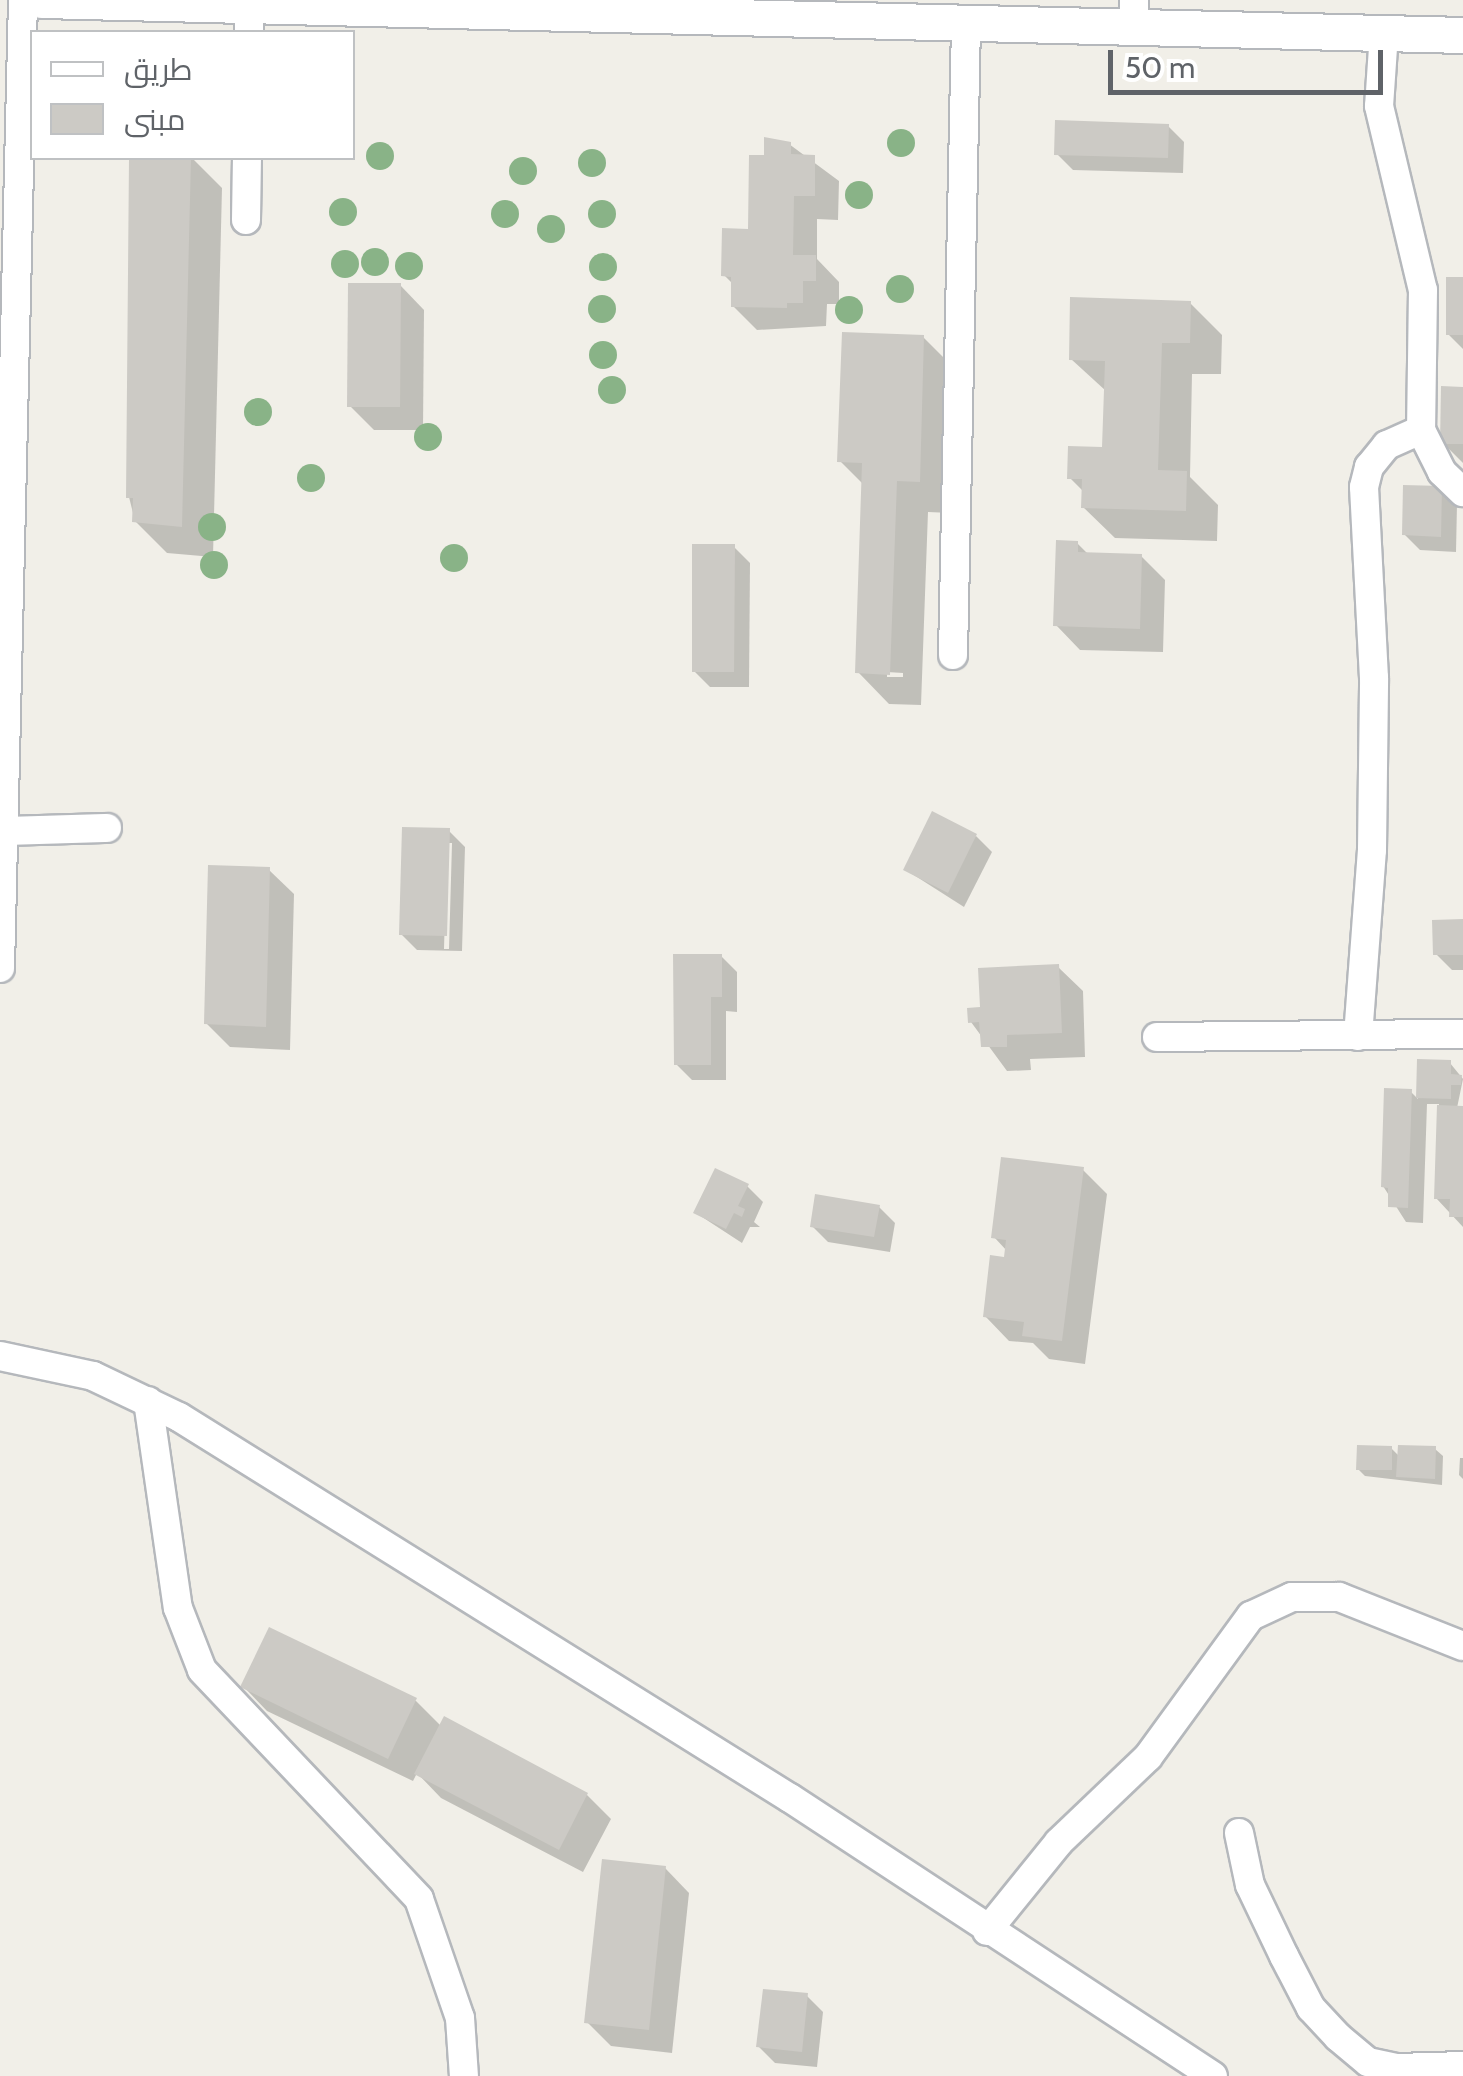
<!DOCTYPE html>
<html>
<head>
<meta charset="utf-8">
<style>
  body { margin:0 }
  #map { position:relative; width:1463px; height:2076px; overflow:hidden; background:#f1efe8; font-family:Cabin,Cairo,sans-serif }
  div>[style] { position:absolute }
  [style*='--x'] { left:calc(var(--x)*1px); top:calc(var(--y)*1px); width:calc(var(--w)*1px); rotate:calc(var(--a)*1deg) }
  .shadow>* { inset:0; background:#0003 }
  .building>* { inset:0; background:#cccac5 }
  .roads { filter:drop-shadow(2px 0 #b5b8bc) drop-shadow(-2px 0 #b5b8bc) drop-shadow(0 2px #b5b8bc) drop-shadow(0 -2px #b5b8bc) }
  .minor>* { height:28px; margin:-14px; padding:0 14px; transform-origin:14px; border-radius:14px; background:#fff }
  .tertiary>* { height:35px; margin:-17.5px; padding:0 17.5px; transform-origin:17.5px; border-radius:17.5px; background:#fff }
  .trees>* { width:28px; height:28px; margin:-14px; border-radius:50%; background:#89b387 }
  span { translate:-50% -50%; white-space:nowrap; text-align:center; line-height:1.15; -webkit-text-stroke:8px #fff; paint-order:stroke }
  .legend { position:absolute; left:30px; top:30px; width:325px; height:130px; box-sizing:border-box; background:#fff; border:2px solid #bfc1c3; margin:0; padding:12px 18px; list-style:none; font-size:30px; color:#5f6368 }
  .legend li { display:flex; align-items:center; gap:20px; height:50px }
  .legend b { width:50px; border:2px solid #bfc1c3 }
  .scale { position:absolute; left:1108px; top:50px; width:275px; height:45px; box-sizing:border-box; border:5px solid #5f6368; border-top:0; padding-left:12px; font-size:30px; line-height:35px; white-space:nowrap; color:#5f6368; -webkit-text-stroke:8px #fff; paint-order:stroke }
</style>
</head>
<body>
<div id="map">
  <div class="shadow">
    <div style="clip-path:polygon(1168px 126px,1184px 142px,1183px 173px,1073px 170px,1057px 154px)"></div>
    <div style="clip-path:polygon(789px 144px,839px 181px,838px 220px,817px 219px,817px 259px,839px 282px,839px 304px,827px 304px,826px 326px,757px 330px,733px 306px,734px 285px,724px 275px,750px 231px,766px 157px)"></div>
    <div style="clip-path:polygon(131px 158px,192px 158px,222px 188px,213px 557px,167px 553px,135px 521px,129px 497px)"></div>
    <div style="clip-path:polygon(1463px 280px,1463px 349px,1448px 334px)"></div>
    <div style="clip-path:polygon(400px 285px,424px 310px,423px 430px,374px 430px,350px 406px)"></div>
    <div style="clip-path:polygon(1190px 303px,1222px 335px,1221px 374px,1192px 374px,1190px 477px,1218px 505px,1217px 541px,1115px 538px,1083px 507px,1084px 492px,1070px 478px,1104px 449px,1106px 391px,1071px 359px)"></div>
    <div style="clip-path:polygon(evenodd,923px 337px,955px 369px,951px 513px,928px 512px,921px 705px,889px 704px,858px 672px,864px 485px,840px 461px,923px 337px,887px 672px,903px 673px,903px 677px,887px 677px,887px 672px)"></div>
    <div style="clip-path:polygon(1463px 389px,1463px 463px,1443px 443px)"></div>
    <div style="clip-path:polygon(1441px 488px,1457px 504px,1456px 552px,1420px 550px,1404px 534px)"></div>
    <div style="clip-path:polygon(1077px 543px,1089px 555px,1141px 556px,1165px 580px,1163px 652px,1080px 650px,1056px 625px)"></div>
    <div style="clip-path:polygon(734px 547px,750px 563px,749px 687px,710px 687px,694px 671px)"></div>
    <div style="clip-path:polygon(evenodd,449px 831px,465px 847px,462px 951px,417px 950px,401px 934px,449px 831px,447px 843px,452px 843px,449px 949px,444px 949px,447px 843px)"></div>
    <div style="clip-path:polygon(976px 836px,992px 852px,964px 907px,906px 870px)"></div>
    <div style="clip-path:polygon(269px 870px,294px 894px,290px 1050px,230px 1047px,206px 1023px)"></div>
    <div style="clip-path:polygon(1463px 922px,1463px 970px,1452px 970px,1436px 954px)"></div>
    <div style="clip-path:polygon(721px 956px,737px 972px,737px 1012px,726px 1011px,726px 1080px,692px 1080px,676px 1064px)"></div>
    <div style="clip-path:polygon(1058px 967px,1083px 991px,1085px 1057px,1030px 1059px,1031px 1070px,1007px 1071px,971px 1022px)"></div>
    <div style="clip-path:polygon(1419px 1062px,1450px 1063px,1463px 1079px,1457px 1108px,1463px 1109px,1463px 1227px,1436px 1198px,1439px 1104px,1427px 1104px,1423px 1223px,1406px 1222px,1383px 1186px,1410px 1091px,1418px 1099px)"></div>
    <div style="clip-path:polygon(1083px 1170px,1107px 1194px,1085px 1364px,1049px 1359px,1033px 1343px,1009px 1341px,985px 1316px,1007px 1251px,994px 1237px)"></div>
    <div style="clip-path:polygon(747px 1186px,763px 1202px,754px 1222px,760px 1227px,750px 1227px,742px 1243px,696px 1213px)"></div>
    <div style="clip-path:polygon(879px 1207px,895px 1223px,890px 1252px,828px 1242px,812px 1226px)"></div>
    <div style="clip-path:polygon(1391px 1448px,1400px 1457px,1435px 1449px,1443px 1456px,1442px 1485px,1365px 1476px,1358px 1469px)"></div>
    <div style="clip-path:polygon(1460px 1458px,1463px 1458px,1463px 1479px,1459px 1475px)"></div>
    <div style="clip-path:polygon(243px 1686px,416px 1701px,441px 1726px,587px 1795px,611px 1819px,583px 1872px,441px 1798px,417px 1773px,413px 1781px,267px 1711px)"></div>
    <div style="clip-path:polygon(665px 1868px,689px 1893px,672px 2053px,611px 2046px,587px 2022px)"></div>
    <div style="clip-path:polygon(807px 1996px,823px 2012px,817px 2067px,775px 2063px,759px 2047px)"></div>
  </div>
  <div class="building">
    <div style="clip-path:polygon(1055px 120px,1169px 124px,1168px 158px,1054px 155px)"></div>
    <div style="clip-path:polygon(764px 137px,791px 142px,791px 154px,815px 155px,815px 196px,794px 196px,793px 255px,816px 255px,816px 281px,803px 281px,803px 303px,787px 303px,787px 308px,731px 307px,731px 277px,721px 276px,722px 228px,748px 229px,749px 155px,764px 155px)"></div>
    <div style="clip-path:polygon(129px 158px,191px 158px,182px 527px,132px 522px,133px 498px,126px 498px)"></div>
    <div style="clip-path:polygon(1446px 277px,1463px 277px,1463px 335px,1446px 335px)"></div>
    <div style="clip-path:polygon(348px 283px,401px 283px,400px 407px,347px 407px)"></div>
    <div style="clip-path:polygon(1070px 297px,1191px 301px,1190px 343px,1162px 343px,1158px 470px,1187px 471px,1186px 511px,1081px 508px,1082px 479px,1067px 479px,1068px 446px,1102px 447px,1105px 361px,1069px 360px)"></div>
    <div style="clip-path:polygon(842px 332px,924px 335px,920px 482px,897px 481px,890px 675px,855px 673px,862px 463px,837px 462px)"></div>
    <div style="clip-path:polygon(1441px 386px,1463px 387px,1463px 444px,1440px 444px)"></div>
    <div style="clip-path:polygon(1403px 485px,1442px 486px,1441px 537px,1402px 535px)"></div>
    <div style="clip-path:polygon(1056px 540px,1078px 541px,1078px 552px,1142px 554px,1140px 629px,1053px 626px)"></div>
    <div style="clip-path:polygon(692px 544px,735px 544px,734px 672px,692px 672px)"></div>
    <div style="clip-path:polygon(932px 811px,977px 834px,948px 893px,903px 870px)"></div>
    <div style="clip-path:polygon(402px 827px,450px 828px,447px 936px,399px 935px)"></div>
    <div style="clip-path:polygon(208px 865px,270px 867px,266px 1027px,204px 1024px)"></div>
    <div style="clip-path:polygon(1463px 919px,1463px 955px,1433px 955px,1432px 920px)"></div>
    <div style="clip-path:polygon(673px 954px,722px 954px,722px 997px,711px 997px,711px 1065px,674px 1065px)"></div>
    <div style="clip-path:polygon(1059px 964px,1062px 1033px,1007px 1035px,1007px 1047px,981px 1047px,979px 1022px,968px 1023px,967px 1008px,980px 1007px,978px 968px)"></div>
    <div style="clip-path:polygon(1417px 1059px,1451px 1060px,1451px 1074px,1462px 1075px,1461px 1085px,1451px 1085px,1451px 1099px,1416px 1098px)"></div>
    <div style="clip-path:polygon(1384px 1088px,1412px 1089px,1408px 1208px,1388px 1207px,1388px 1188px,1381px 1187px)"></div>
    <div style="clip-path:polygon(1437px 1105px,1463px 1106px,1463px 1217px,1449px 1217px,1450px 1199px,1434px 1199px)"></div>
    <div style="clip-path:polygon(1001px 1157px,1084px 1167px,1062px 1341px,1022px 1336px,1024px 1322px,983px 1317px,990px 1255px,1004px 1257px,1006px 1240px,991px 1238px)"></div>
    <div style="clip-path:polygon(715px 1168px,749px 1184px,738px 1206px,745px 1209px,742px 1217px,734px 1213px,726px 1229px,693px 1213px)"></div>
    <div style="clip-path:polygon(815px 1194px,880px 1205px,874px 1237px,810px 1227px)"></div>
    <div style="clip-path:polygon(1357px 1445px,1392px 1446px,1392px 1470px,1356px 1470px)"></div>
    <div style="clip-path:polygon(1398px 1445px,1436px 1446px,1435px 1479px,1396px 1477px)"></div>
    <div style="clip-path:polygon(269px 1627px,417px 1698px,388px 1759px,240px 1687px)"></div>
    <div style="clip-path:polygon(444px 1716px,588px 1793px,559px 1850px,414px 1774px)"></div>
    <div style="clip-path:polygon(602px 1859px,666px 1866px,649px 2030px,584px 2023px)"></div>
    <div style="clip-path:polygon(763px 1989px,808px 1993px,802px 2052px,756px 2047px)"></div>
  </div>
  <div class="roads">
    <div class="minor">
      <div style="--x:1134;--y:27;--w:27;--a:-90"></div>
      <div style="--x:249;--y:32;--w:27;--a:-90"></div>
      <div style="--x:1384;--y:33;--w:73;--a:93.9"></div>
      <div style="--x:1379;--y:106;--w:189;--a:76.6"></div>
      <div style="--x:1423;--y:290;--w:140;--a:90.8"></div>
      <div style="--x:1421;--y:430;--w:47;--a:63.4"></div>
      <div style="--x:1442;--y:472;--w:29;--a:44"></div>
      <div style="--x:246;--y:220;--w:62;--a:-89.1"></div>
      <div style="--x:953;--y:655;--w:632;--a:-88.82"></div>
      <div style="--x:3;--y:831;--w:104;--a:-1.7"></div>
      <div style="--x:0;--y:968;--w:968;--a:-88.64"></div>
      <div style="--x:1358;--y:1036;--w:187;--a:-85.7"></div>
      <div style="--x:1372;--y:850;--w:172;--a:-89.3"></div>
      <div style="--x:1374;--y:678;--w:191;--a:-93"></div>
      <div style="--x:1364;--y:487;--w:21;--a:-76"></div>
      <div style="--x:1369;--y:467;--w:28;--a:-51"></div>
      <div style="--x:1387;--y:445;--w:37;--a:-24"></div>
      <div style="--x:1157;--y:1037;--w:306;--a:-0.6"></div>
      <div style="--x:0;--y:1356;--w:95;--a:12.1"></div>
      <div style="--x:93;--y:1376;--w:95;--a:25.5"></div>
      <div style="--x:179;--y:1417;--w:720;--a:31.95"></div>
      <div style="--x:790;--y:1798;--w:506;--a:33.31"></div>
      <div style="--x:148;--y:1401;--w:209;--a:81.8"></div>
      <div style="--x:178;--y:1608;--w:66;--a:68.8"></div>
      <div style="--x:202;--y:1670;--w:315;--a:46.5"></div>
      <div style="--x:419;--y:1899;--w:126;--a:71"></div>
      <div style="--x:460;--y:2018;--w:58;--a:86.1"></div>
      <div style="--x:1239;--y:1833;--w:53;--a:78.1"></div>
      <div style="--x:1250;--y:1885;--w:79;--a:64.4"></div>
      <div style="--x:1284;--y:1956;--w:59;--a:62.6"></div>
      <div style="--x:1311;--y:2008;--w:40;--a:47"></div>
      <div style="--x:1338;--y:2037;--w:39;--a:40"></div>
      <div style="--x:1368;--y:2062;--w:30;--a:12"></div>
      <div style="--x:1397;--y:2068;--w:66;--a:-1.7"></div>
      <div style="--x:987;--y:1931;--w:114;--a:-51"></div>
      <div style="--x:1059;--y:1842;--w:123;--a:-43.7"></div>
      <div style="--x:1148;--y:1757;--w:175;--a:-53.9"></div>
      <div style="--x:1251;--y:1616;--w:45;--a:-24.9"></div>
      <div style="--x:1292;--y:1597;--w:47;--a:0"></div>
      <div style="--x:1339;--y:1597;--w:133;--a:21.6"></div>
    </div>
    <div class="tertiary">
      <div style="--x:42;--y:0;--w:1421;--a:1.41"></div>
    </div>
  </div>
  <div class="trees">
    <div style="left:901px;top:143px"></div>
    <div style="left:380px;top:156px"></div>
    <div style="left:592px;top:163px"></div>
    <div style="left:523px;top:171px"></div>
    <div style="left:859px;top:195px"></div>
    <div style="left:343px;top:212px"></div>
    <div style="left:505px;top:214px"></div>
    <div style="left:602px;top:214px"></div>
    <div style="left:551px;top:229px"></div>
    <div style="left:375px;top:262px"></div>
    <div style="left:345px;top:264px"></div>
    <div style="left:409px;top:266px"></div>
    <div style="left:603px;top:267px"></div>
    <div style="left:900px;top:289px"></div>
    <div style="left:602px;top:309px"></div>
    <div style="left:849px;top:310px"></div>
    <div style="left:603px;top:355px"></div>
    <div style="left:612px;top:390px"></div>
    <div style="left:258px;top:412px"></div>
    <div style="left:428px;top:437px"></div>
    <div style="left:311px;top:478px"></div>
    <div style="left:212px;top:527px"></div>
    <div style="left:454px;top:558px"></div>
    <div style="left:214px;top:565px"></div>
  </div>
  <ul class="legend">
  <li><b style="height:12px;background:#fff"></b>طريق</li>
  <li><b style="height:28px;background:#cccac5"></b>مبنى</li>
  </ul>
  <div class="scale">50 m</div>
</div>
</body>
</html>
